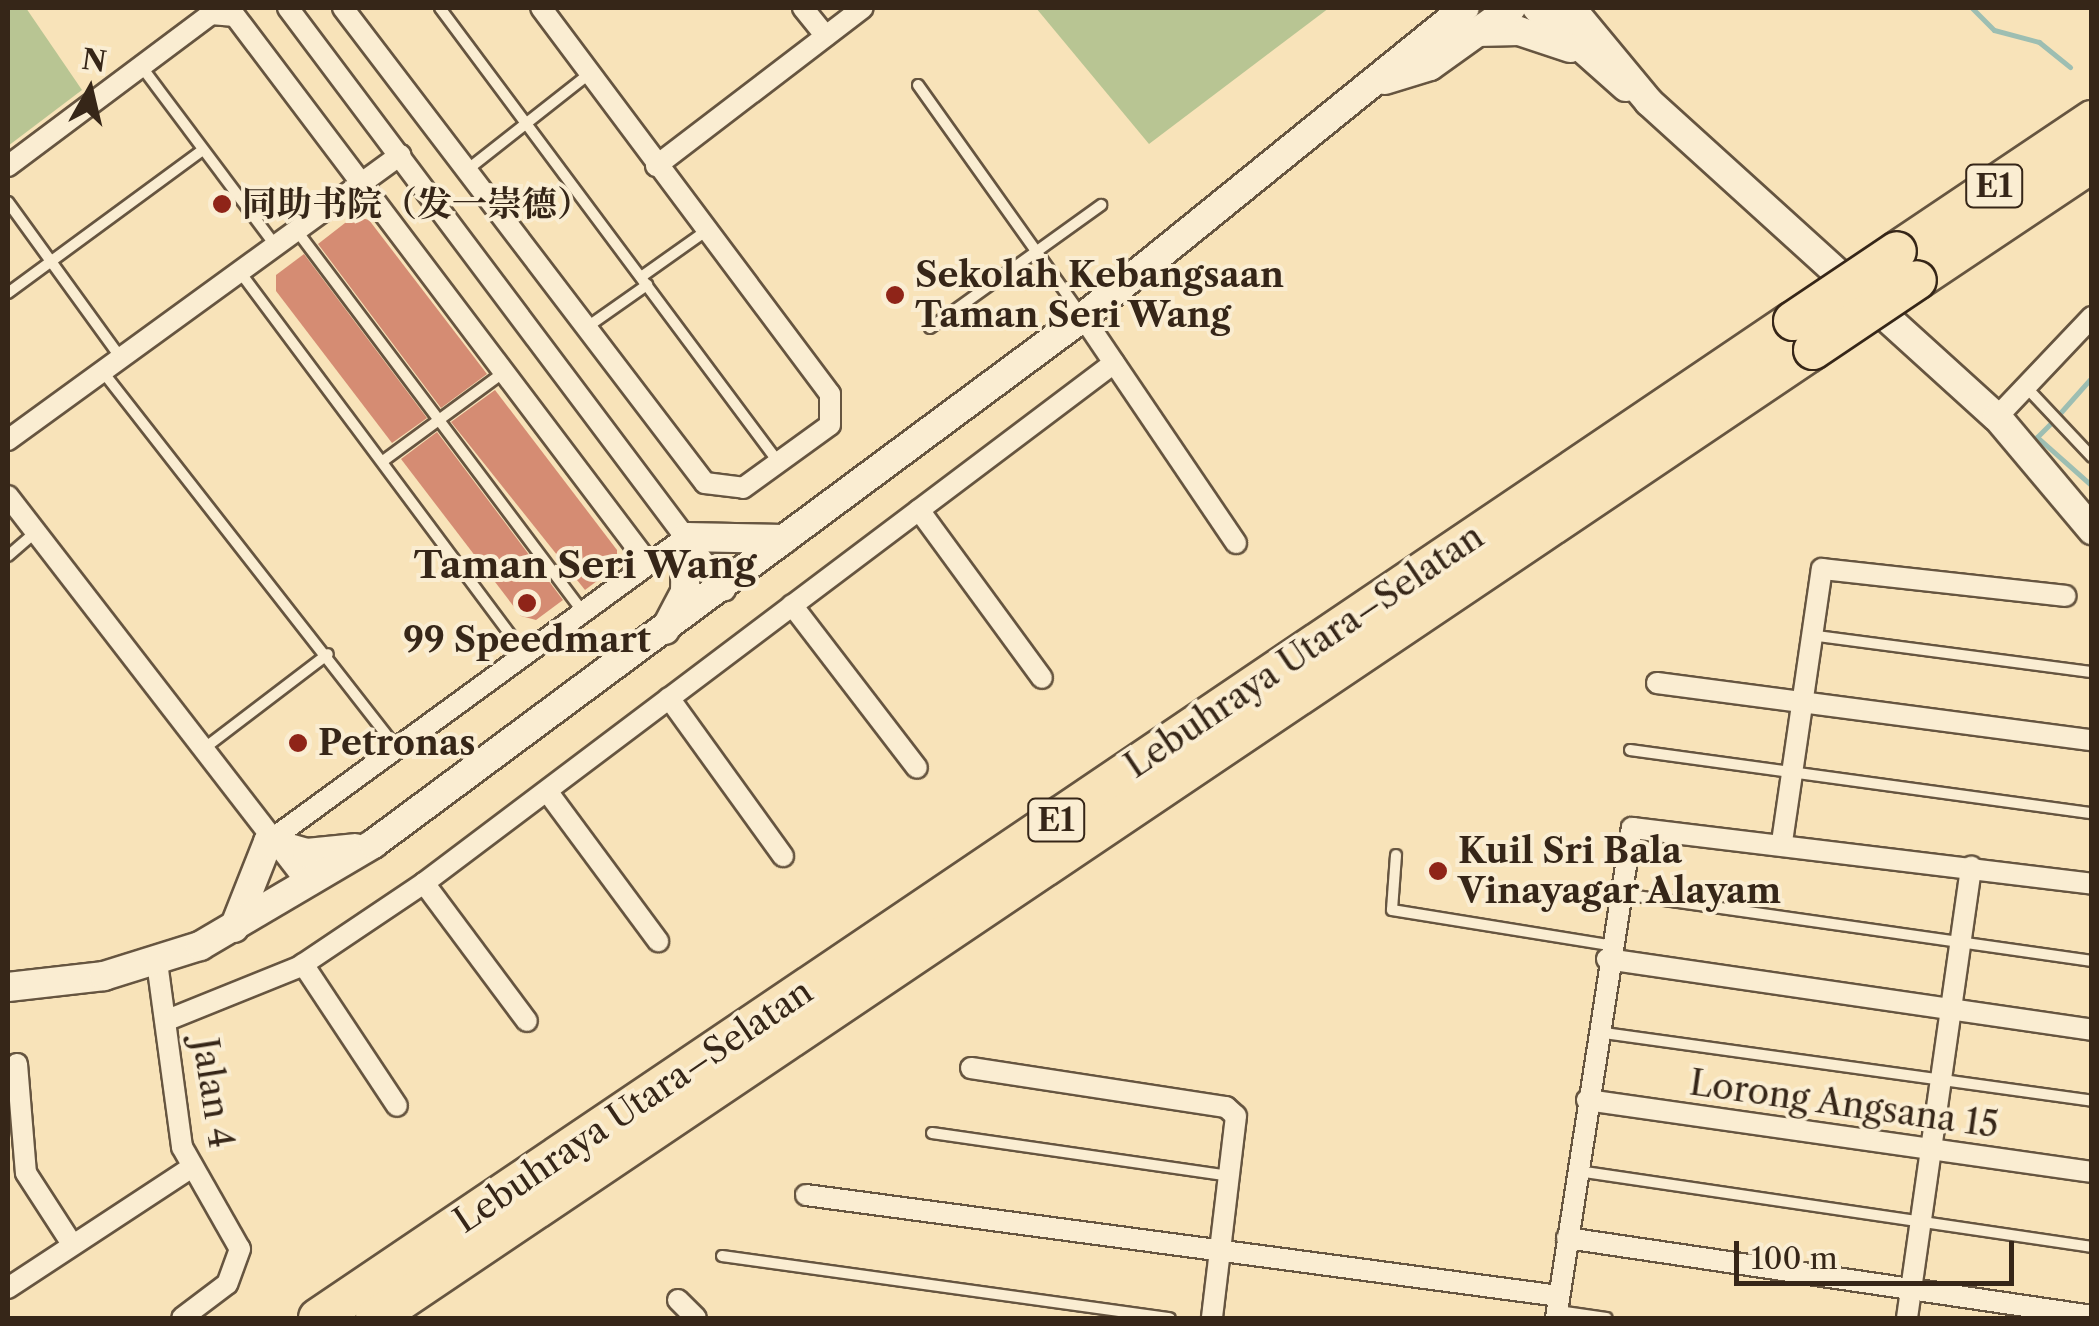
<!DOCTYPE html>
<html>
<head>
<meta charset="utf-8">
<style>
  body { margin:0 }
  #map { position:relative; width:2099px; height:1326px; overflow:hidden; background:#f8e3b9; font-family:"Libre Caslon Text","Noto Serif SC",serif }
  div>[style] { position:absolute }
  [style*='--x'] { left:calc(var(--x)*1px); top:calc(var(--y)*1px); width:calc(var(--w)*1px); rotate:calc(var(--a)*1deg) }
  .green>* { inset:0; background:#b8c593 }
  .stream>* { height:5px; margin:-2.5px; padding:0 2.5px; transform-origin:2.5px; border-radius:2.5px; background:#9dbeb2 }
  .building>* { inset:0; background:#d58c73 }
  .roads { filter:drop-shadow(2px 0 #665540) drop-shadow(-2px 0 #665540) drop-shadow(0 2px #665540) drop-shadow(0 -2px #665540) }
  .lane>* { height:10px; margin:-5px; padding:0 5px; transform-origin:5px; border-radius:5px; background:#faedd2 }
  .street>* { height:20px; margin:-10px; padding:0 10px; transform-origin:10px; border-radius:10px; background:#faedd2 }
  .secondary>* { height:28px; margin:-14px; padding:0 14px; transform-origin:14px; border-radius:14px; background:#faedd2 }
  .highway>* { height:38px; margin:-19px; padding:0 19px; transform-origin:19px; border-radius:19px; background:#f8e3b9 }
  .bridges { filter:drop-shadow(2px 0 #362618) drop-shadow(-2px 0 #362618) drop-shadow(0 2px #362618) drop-shadow(0 -2px #362618) }
  .highway-bridge>* { height:38px; margin:-19px; padding:0 19px; transform-origin:19px; border-radius:19px; background:#f8e3b9 }
  .dots>* { width:28px; height:28px; translate:-50% -50%; box-sizing:border-box; border:5px solid #faedd2; border-radius:50% }
  span { translate:-50% -50%; white-space:nowrap; text-align:center; line-height:1.15; -webkit-text-stroke:8px #faedd2; paint-order:stroke }
  .shield-label span { padding:2px 8px; background:#faedd2; border:2px solid; border-radius:8px; -webkit-text-stroke-width:0 }
  .shield-label { font-size:32px; color:#362618; font-weight:700 }
  .poi-label { font-size:35px; color:#362618; font-weight:700 }
  .left { translate:0 -50%; text-align:left }
  .street-label { font-size:35px; color:#362618 }
  .neighbourhood-label { font-size:38px; color:#362618; font-weight:700 }
  .frame { position:absolute; inset:0; border:10px solid #362618; pointer-events:none }
  .north { position:absolute; left:40px; top:40px; width:100px; height:100px; -webkit-text-stroke:8px #faedd2; paint-order:stroke; rotate:8deg; font-size:28px; font-weight:700; line-height:40px; text-align:center; color:#362618 }
  .north::after { content:''; display:block; margin:auto; width:35px; height:45px; background:#362618; clip-path:polygon(50% 0,100% 100%,50% 72%,0 100%) }
  .scale { position:absolute; left:1734px; top:1241px; width:280px; height:45px; box-sizing:border-box; border:5px solid #362618; border-top:0; padding-left:12px; font-size:30px; line-height:35px; white-space:nowrap; color:#362618; -webkit-text-stroke:8px #faedd2; paint-order:stroke }
</style>
</head>
<body>
<div id="map">
  <div class="green">
    <div style="clip-path:polygon(8px 8px,26px 8px,82px 90px,8px 146px)"></div>
    <div style="clip-path:polygon(1036px 8px,1329px 8px,1149px 144px)"></div>
  </div>
  <div class="stream">
    <div style="--x:1972;--y:8;--w:31;--a:45"></div>
    <div style="--x:1994;--y:30;--w:47;--a:14.9"></div>
    <div style="--x:2039;--y:42;--w:40;--a:39"></div>
    <div style="--x:2061;--y:412;--w:47;--a:-48.5"></div>
    <div style="--x:2050;--y:424;--w:18;--a:135"></div>
    <div style="--x:2037;--y:437;--w:74;--a:41.7"></div>
  </div>
  <div class="building">
    <div style="clip-path:polygon(354px 216px,369px 220px,487px 374px,441px 408px,318px 244px)"></div>
    <div style="clip-path:polygon(304px 254px,427px 418px,392px 443px,276px 291px,276px 275px)"></div>
    <div style="clip-path:polygon(495px 390px,617px 550px,617px 566px,585px 590px,451px 422px)"></div>
    <div style="clip-path:polygon(437px 432px,563px 600px,536px 620px,521px 616px,401px 459px)"></div>
  </div>
  <div class="roads">
    <div class="lane">
      <div style="--x:440;--y:8;--w:567;--a:53.31"></div>
      <div style="--x:141;--y:66;--w:224;--a:53.2"></div>
      <div style="--x:918;--y:85;--w:283;--a:54.6"></div>
      <div style="--x:467;--y:170;--w:155;--a:-38.2"></div>
      <div style="--x:8;--y:202;--w:193;--a:54.1"></div>
      <div style="--x:297;--y:231;--w:476;--a:53.1"></div>
      <div style="--x:240;--y:272;--w:477;--a:53.3"></div>
      <div style="--x:641;--y:277;--w:80;--a:-35.3"></div>
      <div style="--x:8;--y:293;--w:242;--a:-36.3"></div>
      <div style="--x:590;--y:325;--w:70;--a:-35.1"></div>
      <div style="--x:930;--y:328;--w:211;--a:-35.7"></div>
      <div style="--x:103;--y:372;--w:477;--a:52"></div>
      <div style="--x:2026;--y:387;--w:96;--a:46.7"></div>
      <div style="--x:383;--y:461;--w:149;--a:-36.3"></div>
      <div style="--x:8;--y:556;--w:37;--a:-41"></div>
      <div style="--x:1810;--y:635;--w:284;--a:7.5"></div>
      <div style="--x:202;--y:750;--w:158;--a:-37.3"></div>
      <div style="--x:1630;--y:750;--w:466;--a:7.8"></div>
      <div style="--x:1396;--y:855;--w:55;--a:94.2"></div>
      <div style="--x:1392;--y:910;--w:220;--a:9.2"></div>
      <div style="--x:1622;--y:894;--w:475;--a:8.1"></div>
      <div style="--x:1597;--y:1032;--w:500;--a:7.9"></div>
      <div style="--x:932;--y:1133;--w:302;--a:8.2"></div>
      <div style="--x:1578;--y:1171;--w:520;--a:8.41"></div>
      <div style="--x:722;--y:1256;--w:452;--a:7.9"></div>
      <div style="--x:1558;--y:1311;--w:49;--a:8.1"></div>
    </div>
    <div class="street">
      <div style="--x:288;--y:8;--w:728;--a:53.1"></div>
      <div style="--x:343;--y:8;--w:597;--a:52.69"></div>
      <div style="--x:705;--y:483;--w:38;--a:7"></div>
      <div style="--x:743;--y:488;--w:107;--a:-35.9"></div>
      <div style="--x:830;--y:425;--w:31;--a:-90"></div>
      <div style="--x:830;--y:394;--w:482;--a:-126.8"></div>
      <div style="--x:803;--y:8;--w:36;--a:51"></div>
      <div style="--x:8;--y:166;--w:254;--a:-36.8"></div>
      <div style="--x:211;--y:14;--w:24;--a:5"></div>
      <div style="--x:235;--y:16;--w:687;--a:52.93"></div>
      <div style="--x:656;--y:166;--w:260;--a:-37.4"></div>
      <div style="--x:1083;--y:317;--w:273;--a:55.9"></div>
      <div style="--x:1997;--y:417;--w:138;--a:-46.5"></div>
      <div style="--x:8;--y:440;--w:485;--a:-36"></div>
      <div style="--x:8;--y:496;--w:490;--a:52.3"></div>
      <div style="--x:919;--y:510;--w:208;--a:53.8"></div>
      <div style="--x:792;--y:605;--w:205;--a:52.5"></div>
      <div style="--x:1657;--y:683;--w:439;--a:7.5"></div>
      <div style="--x:669;--y:698;--w:195;--a:54.2"></div>
      <div style="--x:547;--y:791;--w:187;--a:53.5"></div>
      <div style="--x:268;--y:842;--w:517;--a:-36.12"></div>
      <div style="--x:1782;--y:842;--w:276;--a:-81.7"></div>
      <div style="--x:1822;--y:569;--w:245;--a:6.3"></div>
      <div style="--x:424;--y:883;--w:172;--a:53.3"></div>
      <div style="--x:1607;--y:959;--w:490;--a:8.3"></div>
      <div style="--x:157;--y:962;--w:187;--a:82.3"></div>
      <div style="--x:182;--y:1147;--w:117;--a:60.4"></div>
      <div style="--x:240;--y:1249;--w:37;--a:110"></div>
      <div style="--x:227;--y:1284;--w:56;--a:142.9"></div>
      <div style="--x:303;--y:964;--w:170;--a:56.5"></div>
      <div style="--x:170;--y:1019;--w:139;--a:-22"></div>
      <div style="--x:299;--y:967;--w:151;--a:-33.9"></div>
      <div style="--x:424;--y:883;--w:864;--a:-37"></div>
      <div style="--x:17;--y:1064;--w:109;--a:85.3"></div>
      <div style="--x:26;--y:1173;--w:85;--a:57.1"></div>
      <div style="--x:971;--y:1068;--w:258;--a:8.7"></div>
      <div style="--x:1226;--y:1107;--w:13;--a:42"></div>
      <div style="--x:1236;--y:1116;--w:203;--a:96.8"></div>
      <div style="--x:1587;--y:1100;--w:510;--a:8.11"></div>
      <div style="--x:806;--y:1195;--w:760;--a:7.64"></div>
      <div style="--x:1567;--y:1238;--w:531;--a:8.45"></div>
      <div style="--x:8;--y:1288;--w:219;--a:-33.3"></div>
      <div style="--x:678;--y:1300;--w:25;--a:45"></div>
      <div style="--x:1556;--y:1318;--w:496;--a:-81.2"></div>
      <div style="--x:1632;--y:828;--w:463;--a:6.9"></div>
      <div style="--x:1907;--y:1318;--w:456;--a:-81.9"></div>
    </div>
    <div class="secondary">
      <div style="--x:1537;--y:8;--w:119;--a:41.6"></div>
      <div style="--x:1571;--y:8;--w:122;--a:50.3"></div>
      <div style="--x:1649;--y:102;--w:469;--a:42.2"></div>
      <div style="--x:1997;--y:417;--w:148;--a:49.9"></div>
      <div style="--x:1477;--y:32;--w:42;--a:-1.4"></div>
      <div style="--x:1519;--y:31;--w:54;--a:18.4"></div>
      <div style="--x:1385;--y:80;--w:47;--a:-17.3"></div>
      <div style="--x:1430;--y:66;--w:100;--a:-35.6"></div>
      <div style="--x:665;--y:630;--w:43;--a:-62.2"></div>
      <div style="--x:685;--y:592;--w:55;--a:-89"></div>
      <div style="--x:686;--y:537;--w:98;--a:1.2"></div>
      <div style="--x:234;--y:928;--w:92;--a:-68.4"></div>
      <div style="--x:268;--y:842;--w:41;--a:15.8"></div>
      <div style="--x:307;--y:853;--w:48;--a:-5.9"></div>
      <div style="--x:8;--y:987;--w:97;--a:-6.5"></div>
      <div style="--x:104;--y:976;--w:101;--a:-17.4"></div>
      <div style="--x:200;--y:946;--w:201;--a:-30.5"></div>
      <div style="--x:373;--y:844;--w:884;--a:-36.58"></div>
      <div style="--x:1083;--y:317;--w:491;--a:-39"></div>
    </div>
    <div class="highway">
      <div style="--x:1897;--y:251;--w:235;--a:-33.9"></div>
      <div style="--x:1917;--y:280;--w:211;--a:-33.8"></div>
      <div style="--x:318;--y:1318;--w:1780;--a:-34.06"></div>
      <div style="--x:375;--y:1318;--w:1733;--a:-33.95"></div>
    </div>
  </div>
  <div class="bridges">
    <div class="highway-bridge">
      <div style="--x:1793;--y:321;--w:125;--a:-33.9"></div>
      <div style="--x:1813;--y:350;--w:125;--a:-33.9"></div>
    </div>
  </div>
  <div class="dots">
    <div style="left:222px;top:204px;background:#8f2418"></div>
    <div style="left:895px;top:295px;background:#8f2418"></div>
    <div style="left:527px;top:603px;background:#8f2418"></div>
    <div style="left:298px;top:743px;background:#8f2418"></div>
    <div style="left:1438px;top:871px;background:#8f2418"></div>
  </div>
  <div class="shield-label">
    <span style="left:1994px;top:186px">E1</span>
    <span style="left:1056px;top:820px">E1</span>
  </div>
  <div class="poi-label">
    <span class="left" style="left:242px;top:204px">同助书院（发一崇德）</span>
    <span class="left" style="left:915px;top:295px">Sekolah Kebangsaan<br>Taman Seri Wang</span>
    <span style="left:527px;top:640px">99 Speedmart</span>
    <span class="left" style="left:318px;top:743px">Petronas</span>
    <span class="left" style="left:1458px;top:871px">Kuil Sri Bala<br>Vinayagar Alayam</span>
  </div>
  <div class="street-label">
    <span style="left:1304px;top:651px;rotate:-34deg">Lebuhraya Utara–Selatan</span>
    <span style="left:213px;top:1093px;rotate:81deg">Jalan 4</span>
    <span style="left:1844px;top:1104px;rotate:8deg">Lorong Angsana 15</span>
    <span style="left:633px;top:1106px;rotate:-34deg">Lebuhraya Utara–Selatan</span>
  </div>
  <div class="neighbourhood-label">
    <span style="left:585px;top:565px">Taman Seri Wang</span>
  </div>
  <div class="frame"></div>
  <div class="north">N</div>
  <div class="scale">100 m</div>
</div>
</body>
</html>
